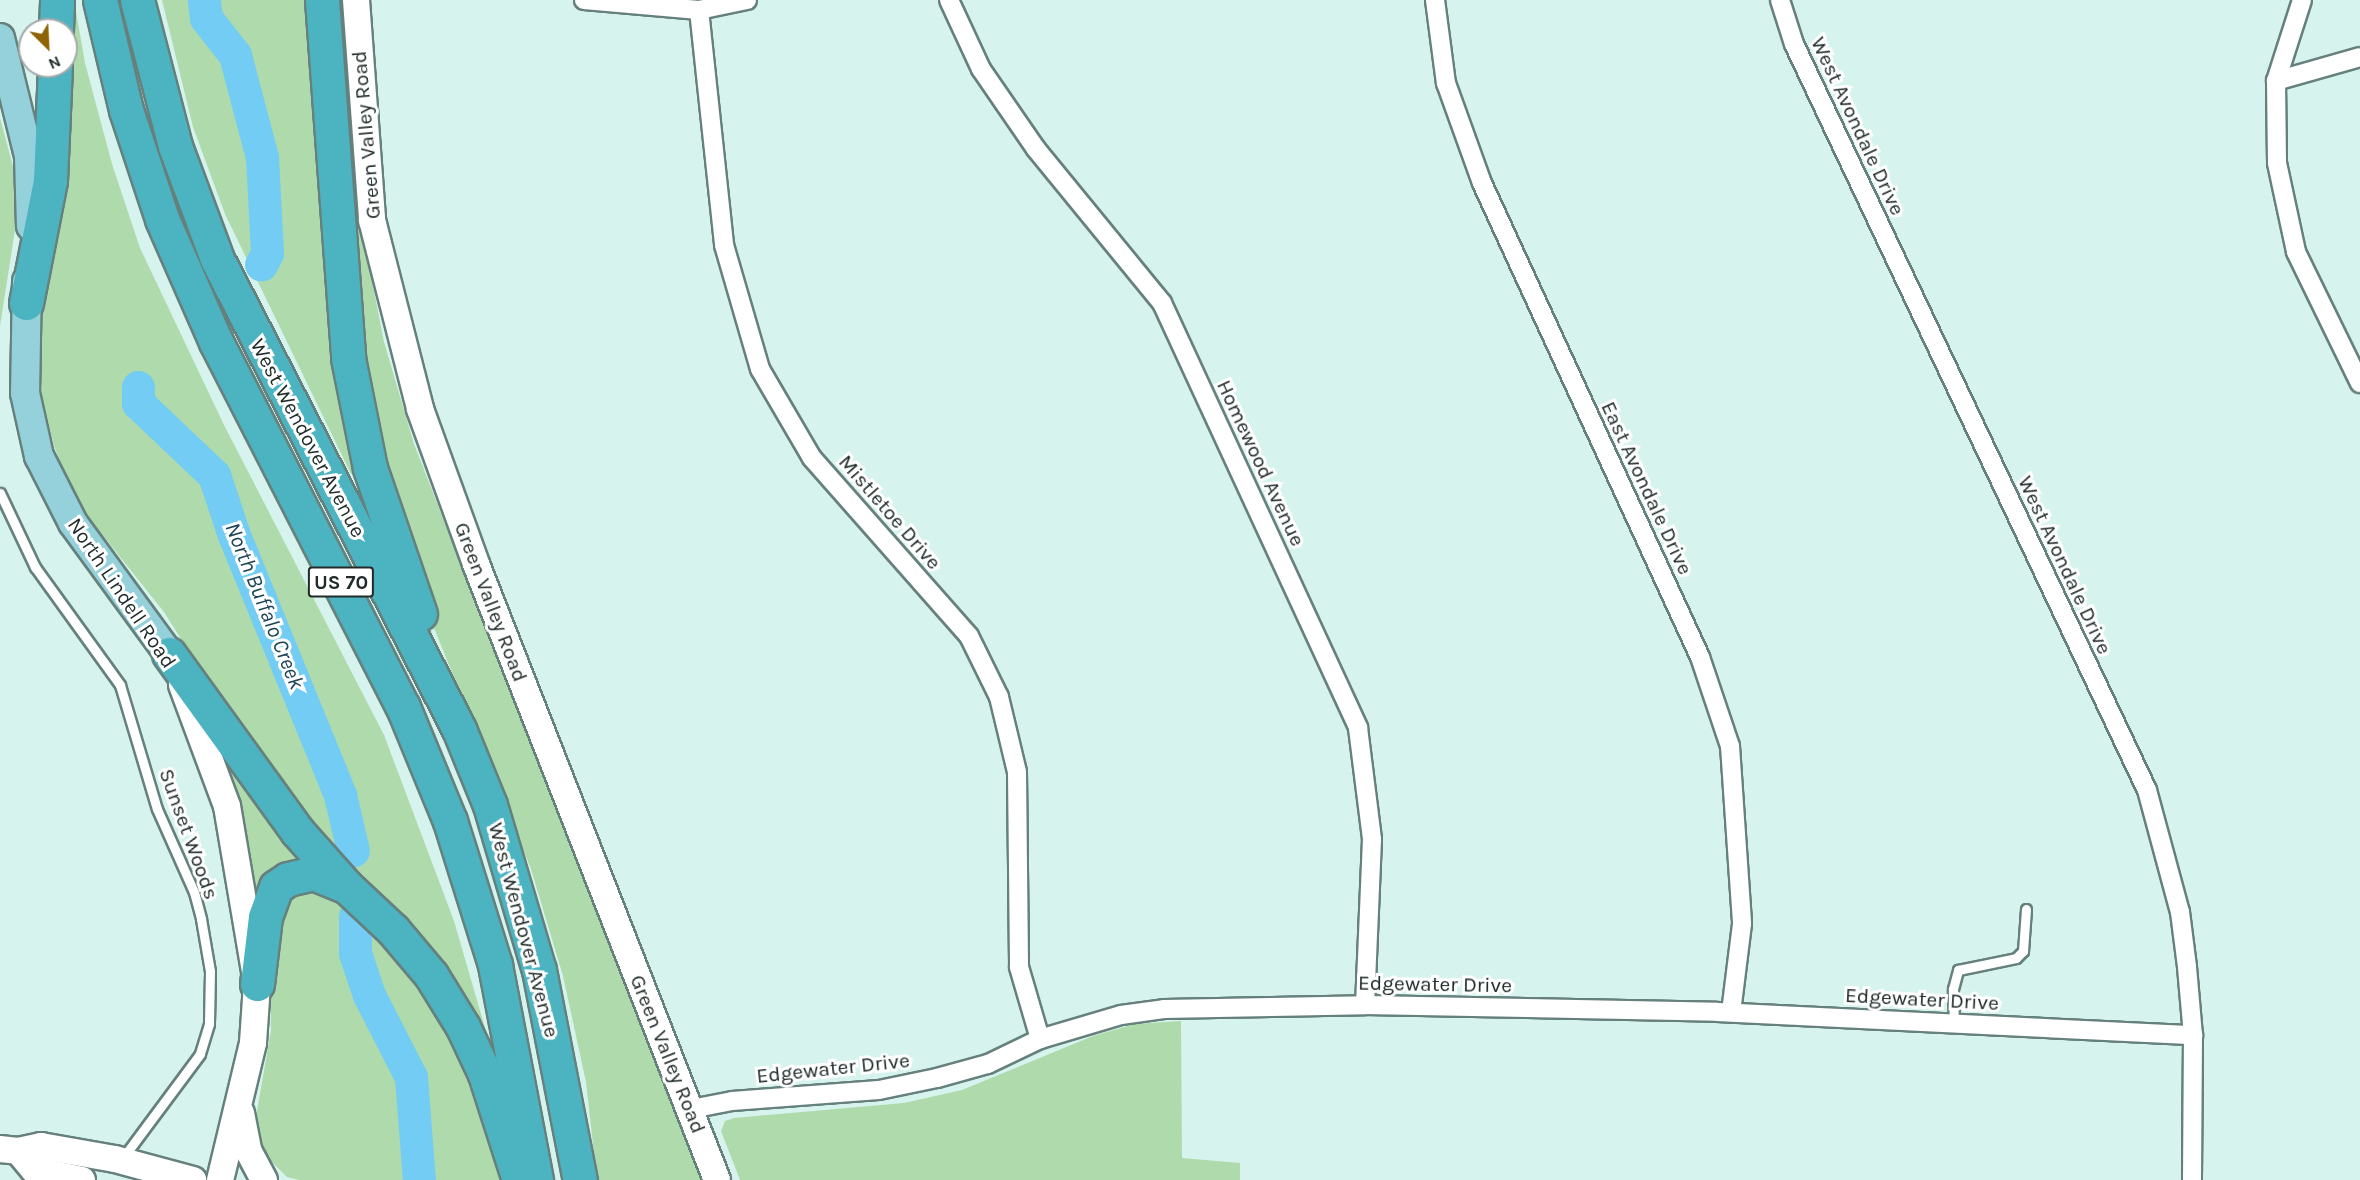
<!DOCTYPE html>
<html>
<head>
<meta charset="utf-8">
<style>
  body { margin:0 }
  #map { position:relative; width:2360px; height:1180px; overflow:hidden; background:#d6f3ee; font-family:Karla,sans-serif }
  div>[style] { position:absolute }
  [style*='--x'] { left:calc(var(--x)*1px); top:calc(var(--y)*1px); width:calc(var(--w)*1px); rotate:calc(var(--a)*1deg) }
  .green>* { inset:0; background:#afdaac }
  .river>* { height:33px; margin:-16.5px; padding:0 16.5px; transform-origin:16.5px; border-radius:16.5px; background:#73ccf4 }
  .roads { filter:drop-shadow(2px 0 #66807d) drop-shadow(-2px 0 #66807d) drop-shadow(0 2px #66807d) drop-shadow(0 -2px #66807d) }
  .service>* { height:9px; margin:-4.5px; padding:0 4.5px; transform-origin:4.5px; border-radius:4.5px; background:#fff }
  .minor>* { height:18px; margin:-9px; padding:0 9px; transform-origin:9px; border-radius:9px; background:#fff }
  .secondary>* { height:26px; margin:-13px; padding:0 13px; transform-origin:13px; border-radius:13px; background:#fff }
  .primary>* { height:28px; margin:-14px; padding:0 14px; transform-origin:14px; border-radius:14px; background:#94d1da }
  .motorway>* { height:33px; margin:-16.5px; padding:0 16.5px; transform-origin:16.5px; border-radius:16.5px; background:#4cb3c1 }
  span { translate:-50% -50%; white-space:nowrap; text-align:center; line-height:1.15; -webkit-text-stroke:6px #fff; paint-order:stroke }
  .shield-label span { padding:2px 4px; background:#fff; border:2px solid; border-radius:4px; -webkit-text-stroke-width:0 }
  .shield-label { font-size:20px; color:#202b2a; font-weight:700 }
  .street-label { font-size:21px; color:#202b2a }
  .water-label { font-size:22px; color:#1d4556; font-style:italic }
  .north { position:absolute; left:18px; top:18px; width:60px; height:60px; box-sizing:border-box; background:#fff; border:2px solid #a6aaaa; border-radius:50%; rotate:156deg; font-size:16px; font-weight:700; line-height:24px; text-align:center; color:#202b2a }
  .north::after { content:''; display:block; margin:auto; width:21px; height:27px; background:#8d6306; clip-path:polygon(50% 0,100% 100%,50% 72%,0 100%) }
</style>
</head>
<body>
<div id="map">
  <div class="green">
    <div style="clip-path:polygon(64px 0,74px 0,85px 63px,112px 164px,140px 248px,225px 427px,384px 735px,454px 921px,501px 1083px,317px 838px,228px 713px,164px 612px,93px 523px,70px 487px,54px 446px,42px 397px,40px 336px,56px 213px,66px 66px)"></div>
    <div style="clip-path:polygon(162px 0,309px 0,324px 269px,337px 388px,358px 471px,351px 474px,225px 214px,193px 127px)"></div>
    <div style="clip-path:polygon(0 118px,13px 166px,17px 217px,0 326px)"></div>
    <div style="clip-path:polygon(350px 168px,384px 342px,414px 444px,701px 1180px,597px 1180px,586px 1082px,563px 976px,531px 869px,424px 603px,365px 398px)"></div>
    <div style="clip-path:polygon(228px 759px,307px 861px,265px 878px,256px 892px,252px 888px,223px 761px)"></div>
    <div style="clip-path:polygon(327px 889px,382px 938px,427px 996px,464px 1059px,506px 1180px,299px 1180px,287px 1177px,262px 1152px,255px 1122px,271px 1031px,270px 924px,294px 890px)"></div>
    <div style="clip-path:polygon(1181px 1021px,1182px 1158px,1240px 1163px,1240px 1180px,740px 1180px,721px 1131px,725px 1121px,734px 1118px,904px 1103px,962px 1090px,1093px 1036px,1135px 1024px)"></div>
  </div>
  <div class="river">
    <div style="--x:204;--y:0;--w:18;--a:84"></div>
    <div style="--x:206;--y:18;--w:47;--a:51.9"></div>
    <div style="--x:235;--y:55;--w:106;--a:75.2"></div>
    <div style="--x:262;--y:157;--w:96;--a:87"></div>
    <div style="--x:267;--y:253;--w:13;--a:117"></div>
    <div style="--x:138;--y:387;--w:16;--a:90"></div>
    <div style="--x:138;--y:403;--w:105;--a:43.5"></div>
    <div style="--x:214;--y:475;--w:63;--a:71.6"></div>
    <div style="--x:234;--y:535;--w:281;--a:67.8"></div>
    <div style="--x:340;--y:795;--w:57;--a:76.9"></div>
    <div style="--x:355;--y:916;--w:37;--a:90"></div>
    <div style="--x:355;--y:953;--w:44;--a:71.6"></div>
    <div style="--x:369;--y:995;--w:92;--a:62.9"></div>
    <div style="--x:411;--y:1077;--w:103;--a:85.6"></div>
  </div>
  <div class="roads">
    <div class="service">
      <div style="--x:0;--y:493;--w:82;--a:64.7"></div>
      <div style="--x:35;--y:567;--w:145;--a:54.2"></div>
      <div style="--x:120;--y:685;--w:129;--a:73.4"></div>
      <div style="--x:157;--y:809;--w:91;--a:66"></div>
      <div style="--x:194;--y:892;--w:28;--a:75"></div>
      <div style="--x:201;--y:919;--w:53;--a:80.2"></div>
      <div style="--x:210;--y:971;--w:53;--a:91.1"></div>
      <div style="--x:209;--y:1024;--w:31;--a:107"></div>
      <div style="--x:200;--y:1054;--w:131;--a:126.6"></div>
      <div style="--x:1954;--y:1023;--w:34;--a:-92"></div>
      <div style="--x:1953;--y:989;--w:20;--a:-75"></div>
      <div style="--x:1958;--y:970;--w:59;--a:-11.7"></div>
      <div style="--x:2016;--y:958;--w:10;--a:-45"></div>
      <div style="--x:2023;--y:951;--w:42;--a:-85.9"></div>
    </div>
    <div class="minor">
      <div style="--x:584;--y:0;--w:115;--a:5"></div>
      <div style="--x:699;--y:10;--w:49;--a:-11.8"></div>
      <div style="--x:949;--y:0;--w:76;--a:65.1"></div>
      <div style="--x:981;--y:69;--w:97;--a:55.5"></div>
      <div style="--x:1036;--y:149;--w:199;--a:50.7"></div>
      <div style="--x:1162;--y:303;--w:468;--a:65.2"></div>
      <div style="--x:1358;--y:728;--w:112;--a:82.8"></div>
      <div style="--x:1372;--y:839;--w:166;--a:92.4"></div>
      <div style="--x:1435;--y:0;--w:84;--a:82.5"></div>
      <div style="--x:1446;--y:83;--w:106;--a:70.2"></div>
      <div style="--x:1482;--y:183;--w:522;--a:65.3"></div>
      <div style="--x:1700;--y:657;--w:94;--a:71.4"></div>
      <div style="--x:1730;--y:746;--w:178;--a:86.1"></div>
      <div style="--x:1742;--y:924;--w:89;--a:97.1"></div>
      <div style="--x:1780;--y:0;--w:46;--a:72.3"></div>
      <div style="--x:1794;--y:44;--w:825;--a:64.68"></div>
      <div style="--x:2147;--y:790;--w:126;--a:74.9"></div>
      <div style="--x:2180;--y:912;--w:55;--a:82.7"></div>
      <div style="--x:2187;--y:967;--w:68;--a:85"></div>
      <div style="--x:2193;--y:1035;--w:145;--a:90.4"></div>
      <div style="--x:2302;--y:0;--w:85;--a:107.8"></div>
      <div style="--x:2276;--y:81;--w:82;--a:89.3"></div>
      <div style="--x:2277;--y:163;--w:91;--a:77.9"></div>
      <div style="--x:2296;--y:252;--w:146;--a:64"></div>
      <div style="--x:699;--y:10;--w:236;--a:83.9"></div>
      <div style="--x:724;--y:245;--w:129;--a:73.8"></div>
      <div style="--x:760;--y:369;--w:103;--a:59.7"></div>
      <div style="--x:812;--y:458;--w:237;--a:48.6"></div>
      <div style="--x:969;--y:636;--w:68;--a:63.8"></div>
      <div style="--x:999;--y:697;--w:77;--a:76.5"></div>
      <div style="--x:1017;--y:772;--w:195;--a:89.4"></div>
      <div style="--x:1019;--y:967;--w:75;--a:73.7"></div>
      <div style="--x:2276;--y:81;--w:87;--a:-15.9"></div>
      <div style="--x:691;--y:1109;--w:42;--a:-11"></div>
      <div style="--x:732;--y:1101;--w:147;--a:-4.3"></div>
      <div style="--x:879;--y:1090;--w:59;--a:-11.7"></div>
      <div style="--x:937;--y:1078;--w:53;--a:-15.4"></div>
      <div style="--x:988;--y:1064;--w:58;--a:-25.7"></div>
      <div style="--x:1040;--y:1039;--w:84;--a:-16.5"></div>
      <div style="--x:1121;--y:1015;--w:43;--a:-7.9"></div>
      <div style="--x:1164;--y:1009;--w:201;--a:-1.1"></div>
      <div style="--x:1365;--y:1005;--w:352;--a:1.1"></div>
      <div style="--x:1717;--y:1012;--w:477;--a:2.8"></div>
    </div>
    <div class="secondary">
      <div style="--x:356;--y:0;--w:221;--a:85.8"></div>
      <div style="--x:372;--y:220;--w:195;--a:75.7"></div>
      <div style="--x:420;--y:409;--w:165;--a:70.1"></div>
      <div style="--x:476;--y:564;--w:661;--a:68.63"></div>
      <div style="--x:182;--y:685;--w:129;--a:69.6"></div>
      <div style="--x:227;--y:806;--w:181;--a:80.4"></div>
      <div style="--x:257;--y:984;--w:59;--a:93.9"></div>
      <div style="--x:253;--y:1043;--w:141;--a:103.5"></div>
      <div style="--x:241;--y:1113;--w:38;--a:79"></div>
      <div style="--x:248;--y:1150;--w:34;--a:62"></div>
      <div style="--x:0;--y:1149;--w:18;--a:6"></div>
      <div style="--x:18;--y:1151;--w:24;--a:-12"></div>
      <div style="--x:41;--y:1146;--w:75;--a:10"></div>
      <div style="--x:115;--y:1159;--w:81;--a:15.1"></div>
      <div style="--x:18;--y:1151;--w:25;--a:50"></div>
      <div style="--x:34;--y:1170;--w:49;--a:11.8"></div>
    </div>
    <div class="primary">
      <div style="--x:0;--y:38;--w:122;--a:76.2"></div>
      <div style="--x:29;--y:156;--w:70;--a:88.4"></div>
      <div style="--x:27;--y:281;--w:112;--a:91"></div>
      <div style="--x:25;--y:393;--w:65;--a:77.5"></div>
      <div style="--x:39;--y:456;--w:75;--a:63.1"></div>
      <div style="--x:73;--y:523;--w:162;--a:53.8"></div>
    </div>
    <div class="motorway">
      <div style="--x:100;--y:0;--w:113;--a:76.7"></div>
      <div style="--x:126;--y:110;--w:115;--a:71.7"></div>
      <div style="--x:162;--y:219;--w:134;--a:66.3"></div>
      <div style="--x:216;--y:342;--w:410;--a:62.9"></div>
      <div style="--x:403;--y:707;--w:123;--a:67.6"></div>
      <div style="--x:450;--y:821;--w:151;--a:72.6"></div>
      <div style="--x:495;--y:965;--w:219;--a:79.2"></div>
      <div style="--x:137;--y:0;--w:151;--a:75.4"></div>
      <div style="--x:175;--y:146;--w:121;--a:69.6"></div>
      <div style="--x:217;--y:259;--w:529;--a:62.76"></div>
      <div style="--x:459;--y:729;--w:82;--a:67.8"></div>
      <div style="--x:490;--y:805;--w:172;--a:73.5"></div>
      <div style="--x:539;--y:970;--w:214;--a:79"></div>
      <div style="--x:322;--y:0;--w:359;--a:85.8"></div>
      <div style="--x:348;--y:358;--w:112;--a:78.7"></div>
      <div style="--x:370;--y:468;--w:154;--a:71.1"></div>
      <div style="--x:56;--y:30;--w:30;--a:-88"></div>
      <div style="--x:26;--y:303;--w:124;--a:-78.9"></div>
      <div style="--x:50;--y:181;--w:115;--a:-87.5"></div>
      <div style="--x:169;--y:654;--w:218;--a:54.1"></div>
      <div style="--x:297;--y:831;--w:74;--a:48.3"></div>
      <div style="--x:346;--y:886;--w:64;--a:43.1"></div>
      <div style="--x:393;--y:930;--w:59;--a:49.8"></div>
      <div style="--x:431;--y:975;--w:61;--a:58.4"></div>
      <div style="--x:463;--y:1027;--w:52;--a:64.9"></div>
      <div style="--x:485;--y:1074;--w:111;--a:72.2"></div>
      <div style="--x:257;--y:984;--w:67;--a:-83.2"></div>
      <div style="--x:265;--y:917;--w:32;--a:-70"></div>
      <div style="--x:276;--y:887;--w:14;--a:-34"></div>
      <div style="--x:288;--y:879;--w:26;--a:-13"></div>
      <div style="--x:313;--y:873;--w:35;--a:22"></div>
    </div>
  </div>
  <div class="shield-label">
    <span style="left:341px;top:582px">US 70</span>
  </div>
  <div class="street-label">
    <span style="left:1858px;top:126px;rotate:65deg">West Avondale Drive</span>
    <span style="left:366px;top:135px;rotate:-95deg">Green Valley Road</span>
    <span style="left:308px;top:438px;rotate:62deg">West Wendover Avenue</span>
    <span style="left:1261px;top:463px;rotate:65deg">Homewood Avenue</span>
    <span style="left:1647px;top:488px;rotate:65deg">East Avondale Drive</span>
    <span style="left:890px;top:512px;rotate:49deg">Mistletoe Drive</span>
    <span style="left:2065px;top:565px;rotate:65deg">West Avondale Drive</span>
    <span style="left:122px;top:593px;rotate:56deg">North Lindell Road</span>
    <span style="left:491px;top:602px;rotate:69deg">Green Valley Road</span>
    <span style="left:189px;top:834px;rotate:70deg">Sunset Woods</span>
    <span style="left:524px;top:930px;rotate:75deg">West Wendover Avenue</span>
    <span style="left:1435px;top:984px;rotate:1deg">Edgewater Drive</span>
    <span style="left:1922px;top:999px;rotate:3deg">Edgewater Drive</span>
    <span style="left:668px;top:1054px;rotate:68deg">Green Valley Road</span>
    <span style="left:833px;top:1068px;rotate:-6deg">Edgewater Drive</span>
  </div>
  <div class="water-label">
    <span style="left:264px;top:606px;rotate:68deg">North Buffalo Creek</span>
  </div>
  <div class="north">N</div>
</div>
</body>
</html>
